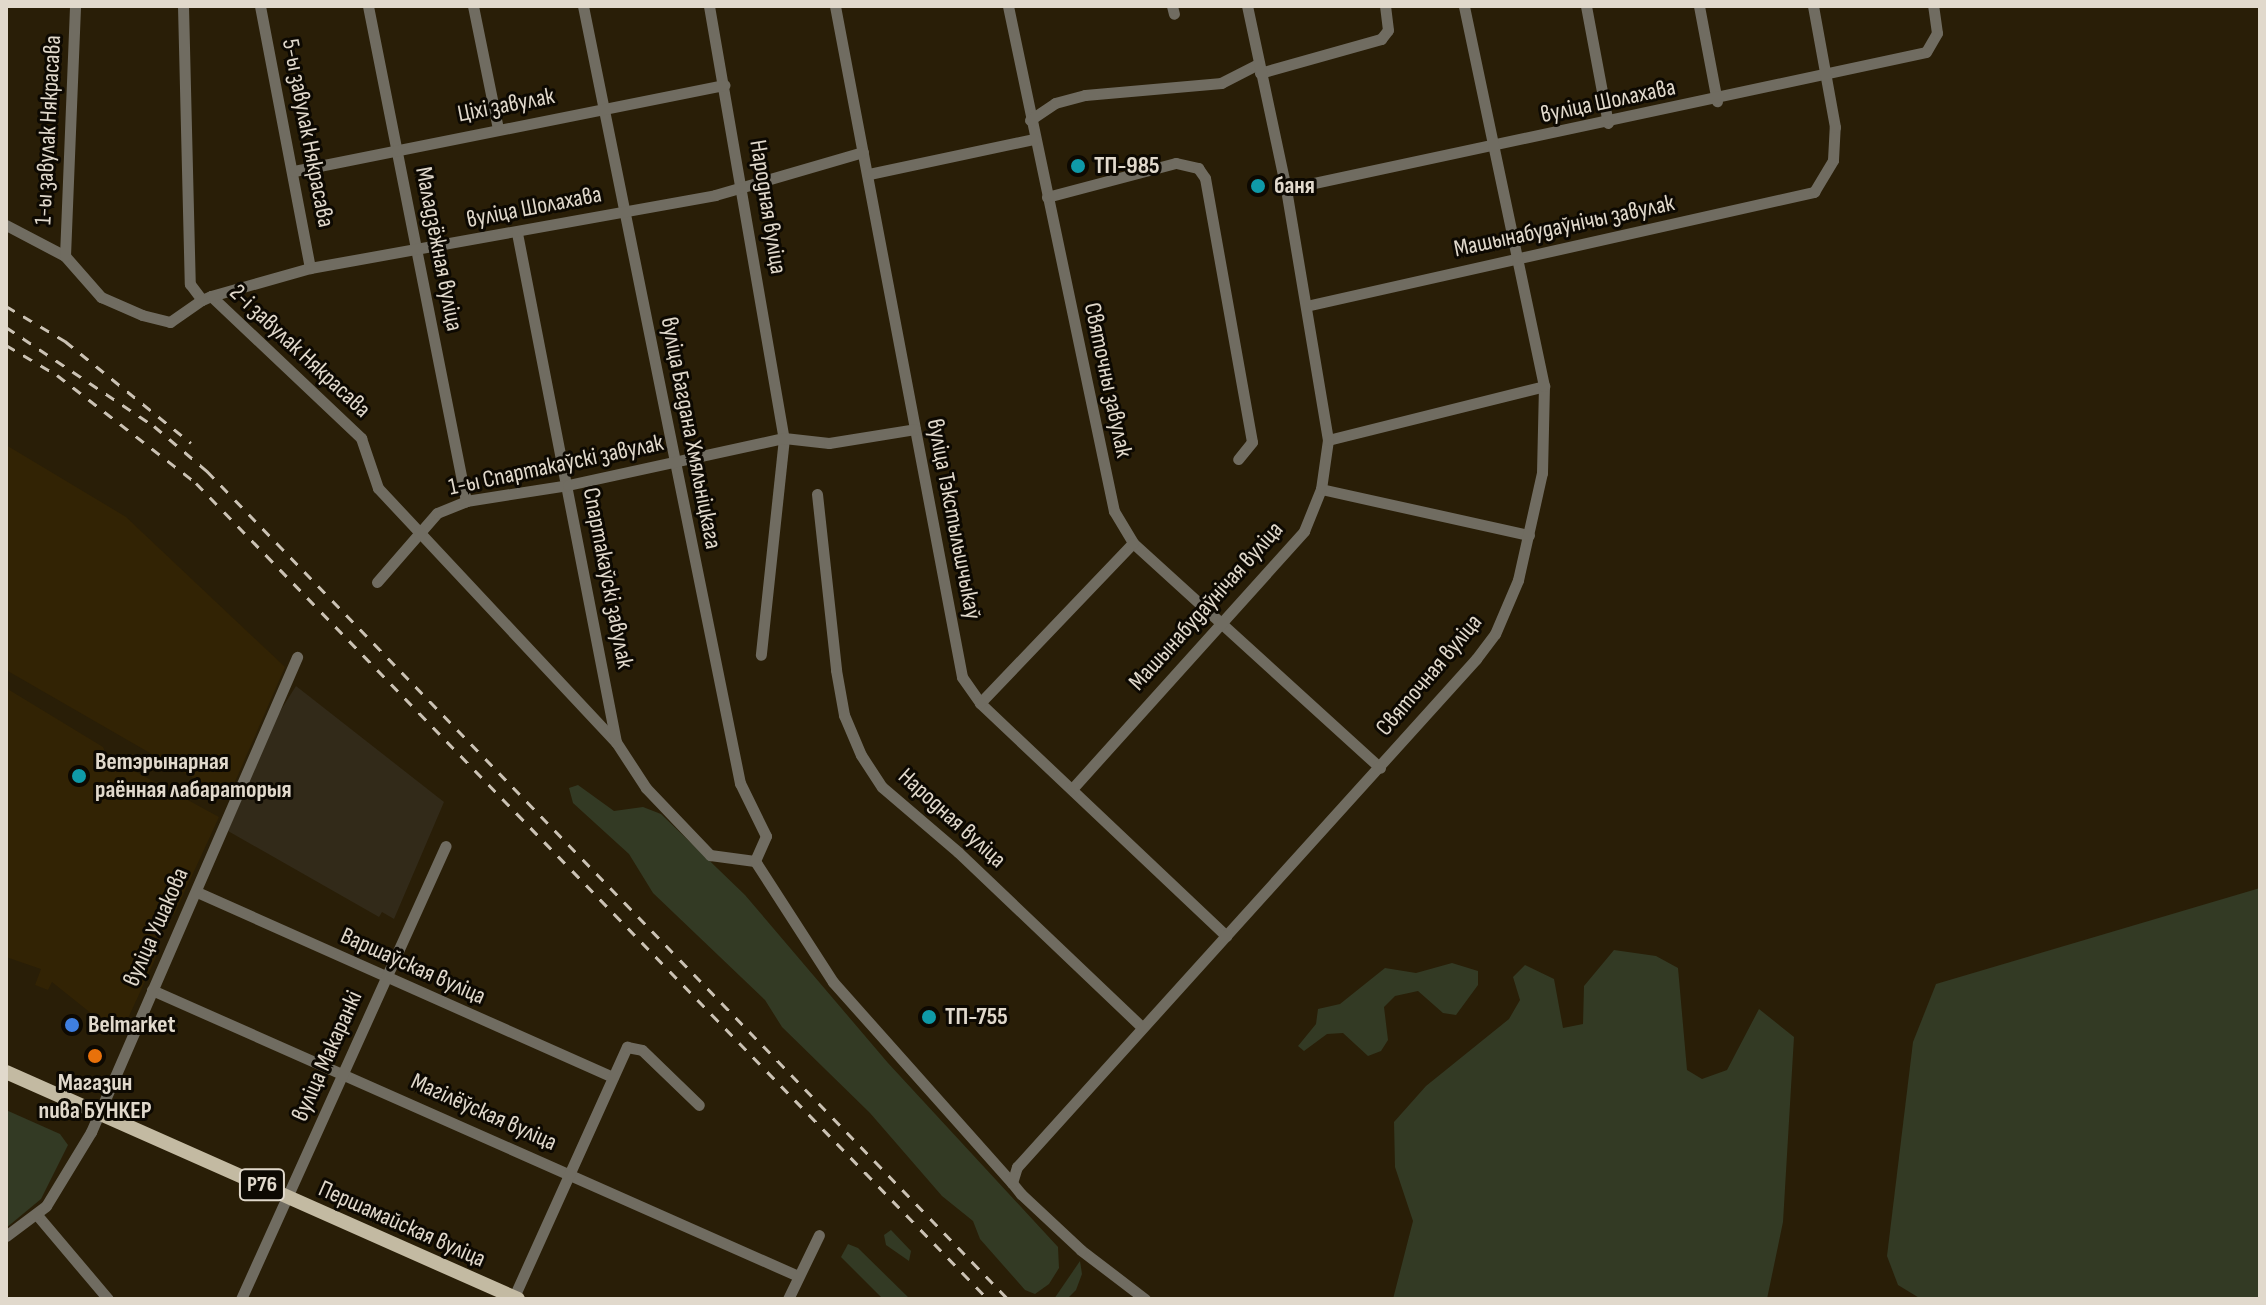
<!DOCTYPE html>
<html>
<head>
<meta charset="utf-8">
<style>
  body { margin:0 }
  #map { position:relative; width:2266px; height:1305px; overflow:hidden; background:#291e07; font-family:"Sofia Sans Condensed",sans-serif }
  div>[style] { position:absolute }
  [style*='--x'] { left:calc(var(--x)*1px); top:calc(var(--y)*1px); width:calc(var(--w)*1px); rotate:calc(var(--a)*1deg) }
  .commercial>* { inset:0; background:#322a19 }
  .built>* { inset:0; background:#322304 }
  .green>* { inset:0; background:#333a24 }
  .minor>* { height:11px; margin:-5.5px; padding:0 5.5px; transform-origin:5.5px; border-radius:5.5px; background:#706c61 }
  .major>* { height:14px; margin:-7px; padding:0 7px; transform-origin:7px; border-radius:7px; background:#c3baa2 }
  .rail>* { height:3px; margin-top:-1.5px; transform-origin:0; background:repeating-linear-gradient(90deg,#cbc2b4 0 10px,transparent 0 20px) }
  .dots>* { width:22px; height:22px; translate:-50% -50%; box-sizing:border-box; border:4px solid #0d0902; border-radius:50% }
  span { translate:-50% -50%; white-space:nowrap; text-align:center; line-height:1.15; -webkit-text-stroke:6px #0d0902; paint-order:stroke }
  .shield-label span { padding:2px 6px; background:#0d0902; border:2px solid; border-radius:6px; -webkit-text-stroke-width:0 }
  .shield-label { font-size:22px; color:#e1d9cc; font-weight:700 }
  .street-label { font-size:24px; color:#e1d9cc }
  .poi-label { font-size:24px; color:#e1d9cc; font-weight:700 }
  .left { translate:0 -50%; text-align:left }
  .frame { position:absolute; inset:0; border:8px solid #e1d9cc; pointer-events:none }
</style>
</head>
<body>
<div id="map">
  <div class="commercial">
    <div style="clip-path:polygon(296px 686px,444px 802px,394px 919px,382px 912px,379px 917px,228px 831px,277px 716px)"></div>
  </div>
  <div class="built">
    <div style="clip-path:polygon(6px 445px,126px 517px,285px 667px,228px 798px,6px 670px)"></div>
    <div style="clip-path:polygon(6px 688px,103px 747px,107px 756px,219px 817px,174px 915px,169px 913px,151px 948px,159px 951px,124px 1027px,92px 1014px,52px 982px,48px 990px,35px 985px,41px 969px,6px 957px)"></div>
  </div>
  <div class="green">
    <div style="clip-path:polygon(578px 785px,614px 811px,643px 807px,661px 814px,745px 895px,888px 1063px,1058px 1247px,1059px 1268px,1049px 1284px,1035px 1294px,1025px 1290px,980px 1239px,973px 1221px,942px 1196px,870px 1113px,782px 1027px,765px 1000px,653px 893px,629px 854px,573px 803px,569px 788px)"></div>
    <div style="clip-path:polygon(2260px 888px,2260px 1299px,1921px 1299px,1898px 1285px,1887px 1256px,1913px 1042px,1936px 984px)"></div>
    <div style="clip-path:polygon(1614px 950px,1656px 956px,1678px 968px,1687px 1070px,1702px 1079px,1727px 1070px,1759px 1009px,1794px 1037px,1783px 1222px,1767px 1299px,1393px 1299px,1413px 1221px,1395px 1167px,1394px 1122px,1426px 1086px,1509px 1019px,1520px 1000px,1513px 977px,1525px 965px,1554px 979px,1563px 1028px,1583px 1024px,1584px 986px)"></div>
    <div style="clip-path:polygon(1452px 963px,1478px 971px,1478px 985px,1456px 1015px,1443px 1013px,1418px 991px,1395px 996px,1384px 1007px,1388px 1040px,1381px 1051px,1368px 1056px,1343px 1033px,1327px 1034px,1304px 1051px,1298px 1046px,1316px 1024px,1318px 1009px,1340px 1004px,1385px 968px,1416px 973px)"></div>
    <div style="clip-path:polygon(6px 1110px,60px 1134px,68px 1145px,41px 1199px,6px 1228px)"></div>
    <div style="clip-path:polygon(891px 1230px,911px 1251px,909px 1261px,886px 1245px,884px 1235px)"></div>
    <div style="clip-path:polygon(848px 1244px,858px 1248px,910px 1299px,883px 1299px,841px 1257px)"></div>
    <div style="clip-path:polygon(1080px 1261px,1082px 1274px,1076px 1290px,1067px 1299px,1054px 1299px)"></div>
  </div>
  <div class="minor">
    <div style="--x:183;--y:6;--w:278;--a:88.6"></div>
    <div style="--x:190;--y:284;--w:20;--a:53"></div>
    <div style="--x:202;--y:300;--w:10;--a:-24"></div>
    <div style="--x:211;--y:296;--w:207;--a:43.4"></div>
    <div style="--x:361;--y:438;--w:53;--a:71.2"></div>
    <div style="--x:378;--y:488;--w:348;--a:46.9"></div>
    <div style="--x:616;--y:742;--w:55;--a:56.9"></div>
    <div style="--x:646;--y:788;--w:93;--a:46.3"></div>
    <div style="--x:710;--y:855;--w:45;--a:7.6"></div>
    <div style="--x:755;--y:861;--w:144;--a:57.2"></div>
    <div style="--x:833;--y:982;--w:269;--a:48.3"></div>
    <div style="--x:260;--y:6;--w:267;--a:79.2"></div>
    <div style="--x:368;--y:6;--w:505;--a:78.8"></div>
    <div style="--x:473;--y:6;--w:126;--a:78.5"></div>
    <div style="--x:583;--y:6;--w:793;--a:78.58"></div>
    <div style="--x:740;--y:783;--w:59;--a:63.9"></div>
    <div style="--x:766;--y:836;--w:27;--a:114"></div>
    <div style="--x:709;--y:6;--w:438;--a:80.2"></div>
    <div style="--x:784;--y:438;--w:218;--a:96.1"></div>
    <div style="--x:835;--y:6;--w:683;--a:79.28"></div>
    <div style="--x:962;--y:677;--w:32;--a:55"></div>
    <div style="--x:980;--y:703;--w:339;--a:43.4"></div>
    <div style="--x:1008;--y:6;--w:516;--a:78.15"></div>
    <div style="--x:1114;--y:511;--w:37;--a:59"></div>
    <div style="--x:1133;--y:543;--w:334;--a:42.3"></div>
    <div style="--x:1172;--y:6;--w:8;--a:76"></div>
    <div style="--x:1586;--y:6;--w:119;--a:79.4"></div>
    <div style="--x:1699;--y:6;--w:97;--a:79.3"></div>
    <div style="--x:1260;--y:73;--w:126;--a:-15.7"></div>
    <div style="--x:1381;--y:39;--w:11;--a:-52"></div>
    <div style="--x:1388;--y:30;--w:24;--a:-97"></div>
    <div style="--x:1030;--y:120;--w:30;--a:-34"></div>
    <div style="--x:1055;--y:103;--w:31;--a:-15"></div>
    <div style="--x:1085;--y:95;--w:137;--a:-5"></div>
    <div style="--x:1221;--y:83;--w:42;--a:-27.2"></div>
    <div style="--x:294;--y:171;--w:439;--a:-11.3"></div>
    <div style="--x:869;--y:174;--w:169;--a:-12"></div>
    <div style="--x:1286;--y:189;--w:654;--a:-12.08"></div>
    <div style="--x:1926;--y:52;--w:22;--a:-60"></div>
    <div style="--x:1937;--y:33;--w:27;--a:-98"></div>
    <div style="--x:1047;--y:197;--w:133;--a:-14.8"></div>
    <div style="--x:1176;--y:163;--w:23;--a:13"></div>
    <div style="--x:1198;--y:168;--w:12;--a:55"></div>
    <div style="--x:1205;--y:178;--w:268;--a:79.9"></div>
    <div style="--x:1252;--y:442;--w:22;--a:129"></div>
    <div style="--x:6;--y:225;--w:67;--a:27.7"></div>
    <div style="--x:65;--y:256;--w:55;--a:48.7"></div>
    <div style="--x:101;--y:297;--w:45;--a:23.7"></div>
    <div style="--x:142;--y:315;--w:29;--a:14"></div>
    <div style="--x:170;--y:322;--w:39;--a:-35"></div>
    <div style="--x:517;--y:233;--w:519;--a:78.99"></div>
    <div style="--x:65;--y:256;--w:250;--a:-87.7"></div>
    <div style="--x:211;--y:296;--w:103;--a:-15.8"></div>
    <div style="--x:310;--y:268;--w:412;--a:-10.2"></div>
    <div style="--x:715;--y:195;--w:154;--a:-16.2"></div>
    <div style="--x:1306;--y:306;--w:521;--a:-12.65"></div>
    <div style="--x:1814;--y:192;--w:37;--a:-59"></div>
    <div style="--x:1833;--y:160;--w:33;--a:-87"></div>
    <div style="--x:1835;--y:127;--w:123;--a:-100.3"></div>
    <div style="--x:1328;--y:440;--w:223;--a:-14"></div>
    <div style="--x:1321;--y:489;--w:213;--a:12.5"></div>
    <div style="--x:817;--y:494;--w:177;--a:83.8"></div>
    <div style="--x:836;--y:670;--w:46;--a:79.9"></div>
    <div style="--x:844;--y:715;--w:43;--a:67"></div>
    <div style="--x:861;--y:755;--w:38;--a:57"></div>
    <div style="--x:882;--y:787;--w:100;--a:40.5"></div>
    <div style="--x:958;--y:852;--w:253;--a:43.6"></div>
    <div style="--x:377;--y:582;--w:91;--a:-49"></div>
    <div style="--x:437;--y:513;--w:31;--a:-22"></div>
    <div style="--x:466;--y:501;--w:103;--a:-8.9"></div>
    <div style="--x:568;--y:485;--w:221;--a:-12.3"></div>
    <div style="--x:784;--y:438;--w:45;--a:6.3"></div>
    <div style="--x:829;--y:443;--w:87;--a:-9.2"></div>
    <div style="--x:980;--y:703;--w:221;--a:-46.3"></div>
    <div style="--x:1072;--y:789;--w:347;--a:-48"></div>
    <div style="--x:1304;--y:531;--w:45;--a:-68"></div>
    <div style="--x:1321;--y:489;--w:49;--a:-81.9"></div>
    <div style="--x:1328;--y:440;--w:254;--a:-99.5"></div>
    <div style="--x:1286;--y:189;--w:187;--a:-102"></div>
    <div style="--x:197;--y:892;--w:455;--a:24"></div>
    <div style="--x:152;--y:990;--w:706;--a:23.88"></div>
    <div style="--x:37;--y:1215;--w:110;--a:49.8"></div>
    <div style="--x:6;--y:1236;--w:50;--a:-36.9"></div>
    <div style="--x:46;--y:1206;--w:87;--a:-58.7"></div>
    <div style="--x:91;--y:1132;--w:518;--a:-66.55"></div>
    <div style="--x:241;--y:1299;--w:497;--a:-65.7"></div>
    <div style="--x:513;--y:1299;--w:277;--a:-65.7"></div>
    <div style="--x:627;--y:1047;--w:15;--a:11"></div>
    <div style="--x:642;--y:1050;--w:79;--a:44"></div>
    <div style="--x:788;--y:1299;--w:71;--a:-64.2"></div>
    <div style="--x:1145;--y:1299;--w:81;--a:-142.6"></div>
    <div style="--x:1081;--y:1250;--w:82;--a:-137"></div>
    <div style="--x:1021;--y:1194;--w:14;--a:-129"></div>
    <div style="--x:1012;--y:1183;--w:17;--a:-73"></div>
    <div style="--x:1017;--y:1167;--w:685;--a:-47.9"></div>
    <div style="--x:1476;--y:659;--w:31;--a:-53"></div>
    <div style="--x:1495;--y:634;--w:59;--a:-66.9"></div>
    <div style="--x:1518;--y:580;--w:110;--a:-77.4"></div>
    <div style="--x:1542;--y:473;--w:87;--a:-88.7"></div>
    <div style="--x:1544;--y:386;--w:388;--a:-101.9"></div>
  </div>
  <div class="major">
    <div style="--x:6;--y:1072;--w:560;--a:23.91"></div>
  </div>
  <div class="rail">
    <div style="--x:6;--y:306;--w:69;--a:30.7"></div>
    <div style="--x:65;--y:341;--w:162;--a:39"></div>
    <div style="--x:6;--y:327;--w:178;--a:33.8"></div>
    <div style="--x:154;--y:426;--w:70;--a:40.3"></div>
    <div style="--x:207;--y:471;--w:1152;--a:45.95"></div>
    <div style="--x:6;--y:345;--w:59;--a:30.5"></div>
    <div style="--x:57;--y:375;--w:176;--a:37.8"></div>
    <div style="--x:196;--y:483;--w:1137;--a:45.86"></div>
  </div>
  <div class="dots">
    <div style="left:1078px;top:166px;background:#0f9aa8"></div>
    <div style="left:1258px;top:186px;background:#0f9aa8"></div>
    <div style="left:79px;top:776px;background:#0f9aa8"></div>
    <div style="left:929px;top:1017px;background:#0f9aa8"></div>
    <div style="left:72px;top:1025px;background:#3f7fe0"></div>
    <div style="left:95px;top:1056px;background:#e8710a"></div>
  </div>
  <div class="shield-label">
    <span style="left:262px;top:1185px">Р76</span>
  </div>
  <div class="street-label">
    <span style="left:1608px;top:101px;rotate:-12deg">вуліца Шолахава</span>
    <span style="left:506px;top:105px;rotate:-11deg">Ціхі завулак</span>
    <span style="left:48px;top:130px;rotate:-87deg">1-ы завулак Някрасава</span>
    <span style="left:308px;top:133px;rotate:79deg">5-ы завулак Някрасава</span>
    <span style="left:534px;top:207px;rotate:-11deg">вуліца Шолахава</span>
    <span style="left:768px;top:207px;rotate:81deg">Народная вуліца</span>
    <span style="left:1564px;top:226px;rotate:-12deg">Машынабудаўнічы завулак</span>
    <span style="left:439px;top:249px;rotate:79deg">Маладзёжная вуліца</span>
    <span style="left:300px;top:351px;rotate:43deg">2-і завулак Някрасава</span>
    <span style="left:1108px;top:380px;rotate:78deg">Святочны завулак</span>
    <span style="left:691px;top:433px;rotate:79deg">вуліца Багдана Хмяльніцкага</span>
    <span style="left:556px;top:465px;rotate:-12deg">1-ы Спартакаўскі завулак</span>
    <span style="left:954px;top:519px;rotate:79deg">вуліца Тэкстыльшчыкаў</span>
    <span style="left:608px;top:578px;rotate:79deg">Спартакаўскі завулак</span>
    <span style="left:1206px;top:606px;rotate:-48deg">Машынабудаўнічая вуліца</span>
    <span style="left:1429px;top:675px;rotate:-50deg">Святочная вуліца</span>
    <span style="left:952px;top:818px;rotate:42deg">Народная вуліца</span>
    <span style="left:156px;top:927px;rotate:-66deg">вуліца Ушакова</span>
    <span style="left:413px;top:966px;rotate:24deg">Варшаўская вуліца</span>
    <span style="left:327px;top:1056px;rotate:-66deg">вуліца Макаранкі</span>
    <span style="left:484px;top:1112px;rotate:24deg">Магілёўская вуліца</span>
    <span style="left:402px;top:1224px;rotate:24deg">Першамайская вуліца</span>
  </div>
  <div class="poi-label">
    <span class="left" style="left:1094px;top:166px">ТП-985</span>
    <span class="left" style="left:1274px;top:186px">баня</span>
    <span class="left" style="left:95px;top:776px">Ветэрынарная<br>раённая лабараторыя</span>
    <span class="left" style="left:945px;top:1017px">ТП-755</span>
    <span class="left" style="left:88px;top:1025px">Belmarket</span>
    <span style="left:95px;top:1097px">Магазин<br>пива БУНКЕР</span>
  </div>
  <div class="frame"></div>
</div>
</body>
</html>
